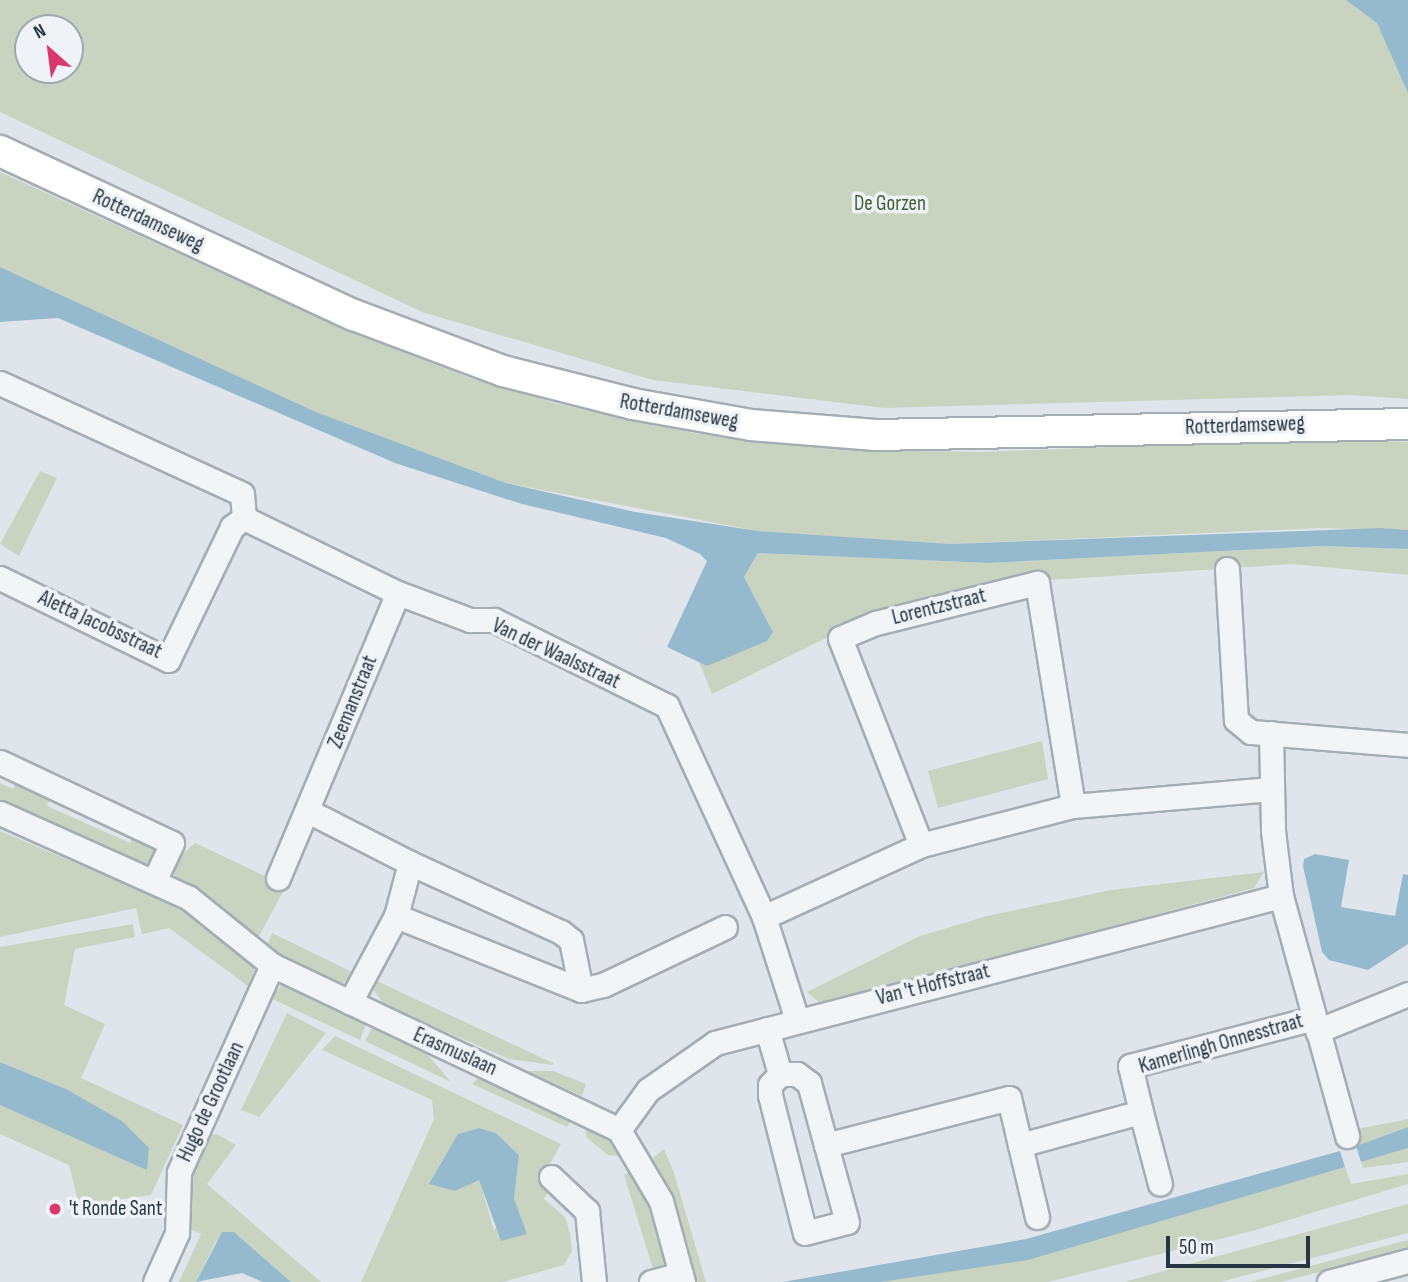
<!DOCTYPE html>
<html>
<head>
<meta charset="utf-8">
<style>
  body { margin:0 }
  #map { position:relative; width:1408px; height:1282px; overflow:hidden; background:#dfe5ea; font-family:"Sofia Sans Condensed",sans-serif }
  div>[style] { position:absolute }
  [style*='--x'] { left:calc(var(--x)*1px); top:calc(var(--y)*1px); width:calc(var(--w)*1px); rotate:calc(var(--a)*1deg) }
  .green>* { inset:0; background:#c8d4bf }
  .water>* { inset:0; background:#96bacd }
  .roads { filter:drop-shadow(2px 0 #a4adb4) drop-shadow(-2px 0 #a4adb4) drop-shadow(0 2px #a4adb4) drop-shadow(0 -2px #a4adb4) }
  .minor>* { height:23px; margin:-11.5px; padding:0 11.5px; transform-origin:11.5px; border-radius:11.5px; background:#f2f5f7 }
  .major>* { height:30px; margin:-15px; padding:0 15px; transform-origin:15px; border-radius:15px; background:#fff }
  .dots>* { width:19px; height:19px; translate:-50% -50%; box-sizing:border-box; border:4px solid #eff3f7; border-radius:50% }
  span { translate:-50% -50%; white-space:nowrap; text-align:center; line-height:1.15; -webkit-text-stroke:7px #eff3f7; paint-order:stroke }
  .park-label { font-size:21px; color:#425f32 }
  .street-label { font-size:21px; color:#263542 }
  .poi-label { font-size:21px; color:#263542 }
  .left { translate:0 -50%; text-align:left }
  .north { position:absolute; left:14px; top:14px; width:70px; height:70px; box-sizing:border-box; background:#eff3f7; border:2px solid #9fa7af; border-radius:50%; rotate:332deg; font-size:19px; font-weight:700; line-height:28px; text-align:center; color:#263542 }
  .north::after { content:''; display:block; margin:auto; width:24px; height:32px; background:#da386c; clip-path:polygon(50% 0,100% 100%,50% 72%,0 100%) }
  .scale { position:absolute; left:1166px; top:1236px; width:144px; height:32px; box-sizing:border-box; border:4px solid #263542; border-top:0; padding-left:9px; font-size:21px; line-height:24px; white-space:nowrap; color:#263542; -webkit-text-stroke:5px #eff3f7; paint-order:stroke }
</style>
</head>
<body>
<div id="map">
  <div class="green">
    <div style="clip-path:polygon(evenodd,0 0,1408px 0,1408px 399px,1350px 395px,884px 408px,653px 380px,422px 312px,0 112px,0 0,28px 28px,70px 28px,70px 70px,28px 70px,28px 28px)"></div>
    <div style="clip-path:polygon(0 172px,348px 331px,470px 378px,558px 404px,694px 433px,848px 450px,982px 452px,1314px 439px,1408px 442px,1408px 530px,1321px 528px,951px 544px,758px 531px,506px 483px,316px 412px,0 267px)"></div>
    <div style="clip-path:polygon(40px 471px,57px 478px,19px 556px,0 544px)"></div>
    <div style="clip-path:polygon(1322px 546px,1408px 549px,1408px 575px,1293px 564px,1019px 582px,830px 636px,712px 694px,699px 662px,707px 666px,773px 632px,744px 577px,758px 553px,989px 563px)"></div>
    <div style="clip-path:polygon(1042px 741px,1048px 779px,938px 808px,928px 771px)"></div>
    <div style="clip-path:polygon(17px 778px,53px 793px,47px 806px,130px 843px,135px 832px,158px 849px,154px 862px,140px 865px,0 800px,0 783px,13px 789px)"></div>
    <div style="clip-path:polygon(0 831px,175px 905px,255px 967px,248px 986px,169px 928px,142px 934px,136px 908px,0 937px)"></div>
    <div style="clip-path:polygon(195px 843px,286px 886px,257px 940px,173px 879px,177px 859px)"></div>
    <div style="clip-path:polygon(1264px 872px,1254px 888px,839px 1000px,819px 1002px,807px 992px,920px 936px,987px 916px,1111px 890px)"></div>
    <div style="clip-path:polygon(133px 924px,135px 937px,75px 949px,64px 1005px,105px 1024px,81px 1078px,183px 1125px,151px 1195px,79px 1205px,69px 1165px,0 1134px,0 1105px,147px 1169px,66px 1089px,0 1062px,0 947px)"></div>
    <div style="clip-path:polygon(272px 933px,356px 974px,339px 985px,293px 964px,267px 946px)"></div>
    <div style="clip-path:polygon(377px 981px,553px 1063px,553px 1065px,509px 1059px,384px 1005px,374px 990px)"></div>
    <div style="clip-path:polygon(282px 985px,367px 1021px,360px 1040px,270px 998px)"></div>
    <div style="clip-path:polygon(287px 1013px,326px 1033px,259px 1117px,241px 1110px)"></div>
    <div style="clip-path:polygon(374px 1024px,419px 1044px,451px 1082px,365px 1041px)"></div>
    <div style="clip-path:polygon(evenodd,335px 1036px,561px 1144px,541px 1180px,552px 1186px,544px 1199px,565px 1217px,570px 1233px,572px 1251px,564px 1265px,503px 1282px,361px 1282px,434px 1119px,432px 1100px,322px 1050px,335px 1036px,479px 1128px,496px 1133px,519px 1155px,514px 1199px,494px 1231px,479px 1179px,468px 1184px,434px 1175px,445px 1165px,458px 1134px,479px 1128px)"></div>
    <div style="clip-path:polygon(527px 1071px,553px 1071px,586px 1084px,582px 1096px)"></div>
    <div style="clip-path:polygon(480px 1076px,573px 1116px,567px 1127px,472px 1084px)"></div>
    <div style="clip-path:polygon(1408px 1119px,1408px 1127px,1353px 1147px,1352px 1130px)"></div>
    <div style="clip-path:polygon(585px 1121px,611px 1139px,627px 1157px,608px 1155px,586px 1137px)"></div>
    <div style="clip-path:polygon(217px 1134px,236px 1145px,207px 1184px,321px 1282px,291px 1282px,234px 1232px,216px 1241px,196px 1282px,179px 1282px,201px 1234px,188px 1228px,188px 1180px,207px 1135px)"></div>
    <div style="clip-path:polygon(1408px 1148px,1408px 1162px,1363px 1168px,1361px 1162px)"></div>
    <div style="clip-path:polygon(664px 1149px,674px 1173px,706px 1282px,692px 1282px,667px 1188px,653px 1158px)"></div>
    <div style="clip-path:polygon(1345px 1167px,1351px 1184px,1408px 1174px,1408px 1184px,1252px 1231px,1048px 1282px,881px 1282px,951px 1271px)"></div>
    <div style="clip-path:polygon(635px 1168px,649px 1201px,671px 1282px,657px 1282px,624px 1175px)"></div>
    <div style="clip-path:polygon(1408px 1204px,1408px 1233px,1220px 1282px,1124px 1282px)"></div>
    <div style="clip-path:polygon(1408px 1240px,1408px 1249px,1281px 1282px,1250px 1282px)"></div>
  </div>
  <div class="water">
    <div style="clip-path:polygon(1346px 0,1408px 0,1408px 93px,1377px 23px)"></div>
    <div style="clip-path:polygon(0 267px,316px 412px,506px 483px,635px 512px,758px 531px,951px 544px,1381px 528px,1408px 530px,1408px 549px,1322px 546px,989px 563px,758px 553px,744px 577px,773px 632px,767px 641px,707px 666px,667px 647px,707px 561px,700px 554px,666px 538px,522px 504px,395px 463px,58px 318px,0 322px)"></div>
    <div style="clip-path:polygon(1315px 854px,1349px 860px,1341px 907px,1395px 916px,1403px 874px,1408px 875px,1408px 944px,1368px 970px,1329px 960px,1322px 952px,1303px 866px,1304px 859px)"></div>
    <div style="clip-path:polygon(0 1062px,66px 1089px,122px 1121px,149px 1148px,147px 1170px,0 1105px)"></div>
    <div style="clip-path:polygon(1408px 1127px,1408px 1148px,1361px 1162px,1356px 1146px)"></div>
    <div style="clip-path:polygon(479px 1128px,496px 1133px,519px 1155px,514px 1199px,527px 1234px,501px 1241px,479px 1180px,455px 1191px,429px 1184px,458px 1134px)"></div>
    <div style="clip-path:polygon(1340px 1151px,1345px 1167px,1028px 1260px,881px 1282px,783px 1282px,1026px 1239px)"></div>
    <div style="clip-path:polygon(222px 1232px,234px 1232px,291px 1282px,263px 1282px,242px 1273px,196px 1282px)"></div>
  </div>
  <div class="roads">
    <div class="minor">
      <div style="--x:0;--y:383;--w:266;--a:24.6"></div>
      <div style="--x:242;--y:494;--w:24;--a:85"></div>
      <div style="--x:244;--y:518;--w:171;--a:26"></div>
      <div style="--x:398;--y:593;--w:77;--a:20.6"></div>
      <div style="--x:470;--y:620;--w:24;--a:0"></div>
      <div style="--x:494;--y:620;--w:193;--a:26.4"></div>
      <div style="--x:667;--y:706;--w:232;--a:65.3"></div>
      <div style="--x:764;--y:917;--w:108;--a:72.2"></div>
      <div style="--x:1227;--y:569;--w:151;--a:86.6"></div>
      <div style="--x:1236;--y:720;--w:19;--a:39"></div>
      <div style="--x:1251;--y:732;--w:158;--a:4.7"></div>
      <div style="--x:0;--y:578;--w:187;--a:26"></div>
      <div style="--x:168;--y:660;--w:148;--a:-64.3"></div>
      <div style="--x:232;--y:527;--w:15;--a:-37"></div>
      <div style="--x:1271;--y:733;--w:98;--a:88.8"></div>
      <div style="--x:1273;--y:831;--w:65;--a:83"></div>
      <div style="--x:1281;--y:896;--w:249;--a:74.6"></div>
      <div style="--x:0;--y:762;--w:190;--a:25.2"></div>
      <div style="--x:172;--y:843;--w:42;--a:115.3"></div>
      <div style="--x:308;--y:811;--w:114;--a:27"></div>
      <div style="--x:410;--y:863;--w:55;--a:104.8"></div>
      <div style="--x:396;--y:916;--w:98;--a:118.1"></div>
      <div style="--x:0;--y:813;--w:207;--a:24.2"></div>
      <div style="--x:189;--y:898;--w:107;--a:38.9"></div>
      <div style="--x:272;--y:965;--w:384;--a:25.4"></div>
      <div style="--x:619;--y:1130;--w:82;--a:59.4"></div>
      <div style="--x:661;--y:1201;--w:84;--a:74.8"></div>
      <div style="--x:921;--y:845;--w:222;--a:-111.4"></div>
      <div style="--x:840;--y:638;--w:39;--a:-23"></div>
      <div style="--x:876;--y:623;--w:166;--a:-14"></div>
      <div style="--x:1037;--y:583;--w:226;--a:80.8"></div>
      <div style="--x:410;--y:863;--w:166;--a:24.6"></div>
      <div style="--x:561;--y:932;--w:13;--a:39"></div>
      <div style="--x:571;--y:940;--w:51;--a:78.7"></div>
      <div style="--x:278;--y:878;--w:309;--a:-67.2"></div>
      <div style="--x:396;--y:916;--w:199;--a:21.8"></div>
      <div style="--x:581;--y:990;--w:23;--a:-13"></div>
      <div style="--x:603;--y:985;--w:135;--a:-25.4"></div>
      <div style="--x:764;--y:917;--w:173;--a:-24.6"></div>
      <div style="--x:921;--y:845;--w:157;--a:-14.4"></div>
      <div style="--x:1073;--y:806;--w:199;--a:-4.9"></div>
      <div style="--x:767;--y:1029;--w:47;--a:73.9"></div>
      <div style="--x:780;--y:1074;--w:15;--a:132"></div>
      <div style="--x:770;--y:1085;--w:10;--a:90"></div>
      <div style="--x:770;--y:1095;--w:142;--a:75.8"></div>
      <div style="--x:805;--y:1233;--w:43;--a:-14.7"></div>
      <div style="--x:847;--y:1222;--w:80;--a:-105.3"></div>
      <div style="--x:826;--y:1145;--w:189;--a:-14.4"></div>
      <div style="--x:1009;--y:1098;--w:48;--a:76.8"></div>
      <div style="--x:1020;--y:1145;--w:125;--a:-15.3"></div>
      <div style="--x:1141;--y:1112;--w:47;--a:-103.4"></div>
      <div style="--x:1130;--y:1066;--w:190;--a:-14.6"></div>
      <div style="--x:1317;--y:1031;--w:98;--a:-22.1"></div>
      <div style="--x:780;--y:1074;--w:17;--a:0"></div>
      <div style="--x:797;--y:1074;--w:15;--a:37"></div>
      <div style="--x:809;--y:1083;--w:64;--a:74.7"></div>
      <div style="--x:1141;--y:1112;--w:74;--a:75.2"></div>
      <div style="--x:619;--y:1130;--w:49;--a:-54.1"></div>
      <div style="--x:648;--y:1090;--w:82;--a:-35"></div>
      <div style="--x:715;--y:1043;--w:585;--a:-14.56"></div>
      <div style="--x:1020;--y:1145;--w:74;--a:76.7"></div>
      <div style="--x:551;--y:1177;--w:50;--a:43.4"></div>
      <div style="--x:587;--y:1211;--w:71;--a:84.4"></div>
      <div style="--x:155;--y:1282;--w:54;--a:-65.8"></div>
      <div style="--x:177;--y:1233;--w:61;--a:-88.1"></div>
      <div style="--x:179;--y:1172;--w:227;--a:-65.8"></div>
      <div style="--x:651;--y:1282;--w:31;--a:-15"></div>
      <div style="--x:1329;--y:1282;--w:82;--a:-14.9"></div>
    </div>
    <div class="major">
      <div style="--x:0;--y:151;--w:390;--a:24.9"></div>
      <div style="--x:354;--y:315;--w:159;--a:20.6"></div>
      <div style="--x:503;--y:371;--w:134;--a:14.2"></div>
      <div style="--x:633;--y:404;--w:120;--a:10.1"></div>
      <div style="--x:751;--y:425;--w:125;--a:4.6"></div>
      <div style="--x:876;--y:435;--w:532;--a:-1.18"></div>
    </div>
  </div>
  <div class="dots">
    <div style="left:55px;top:1209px;background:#da386c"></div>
  </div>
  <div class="park-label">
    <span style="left:890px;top:204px">De Gorzen</span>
  </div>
  <div class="street-label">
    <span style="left:148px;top:221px;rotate:25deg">Rotterdamseweg</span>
    <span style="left:679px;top:412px;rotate:10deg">Rotterdamseweg</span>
    <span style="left:1245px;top:426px;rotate:-2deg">Rotterdamseweg</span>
    <span style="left:939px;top:607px;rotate:-14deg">Lorentzstraat</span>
    <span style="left:100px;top:625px;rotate:25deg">Aletta Jacobsstraat</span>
    <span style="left:556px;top:654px;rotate:25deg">Van der Waalsstraat</span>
    <span style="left:353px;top:702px;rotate:-68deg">Zeemanstraat</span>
    <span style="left:933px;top:985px;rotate:-14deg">Van 't Hoffstraat</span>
    <span style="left:1221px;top:1044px;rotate:-16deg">Kamerlingh Onnesstraat</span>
    <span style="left:455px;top:1052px;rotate:24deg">Erasmuslaan</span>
    <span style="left:211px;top:1102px;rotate:-65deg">Hugo de Grootlaan</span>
  </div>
  <div class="poi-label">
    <span class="left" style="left:69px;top:1209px">'t Ronde Sant</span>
  </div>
  <div class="north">N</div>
  <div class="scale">50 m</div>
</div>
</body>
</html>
